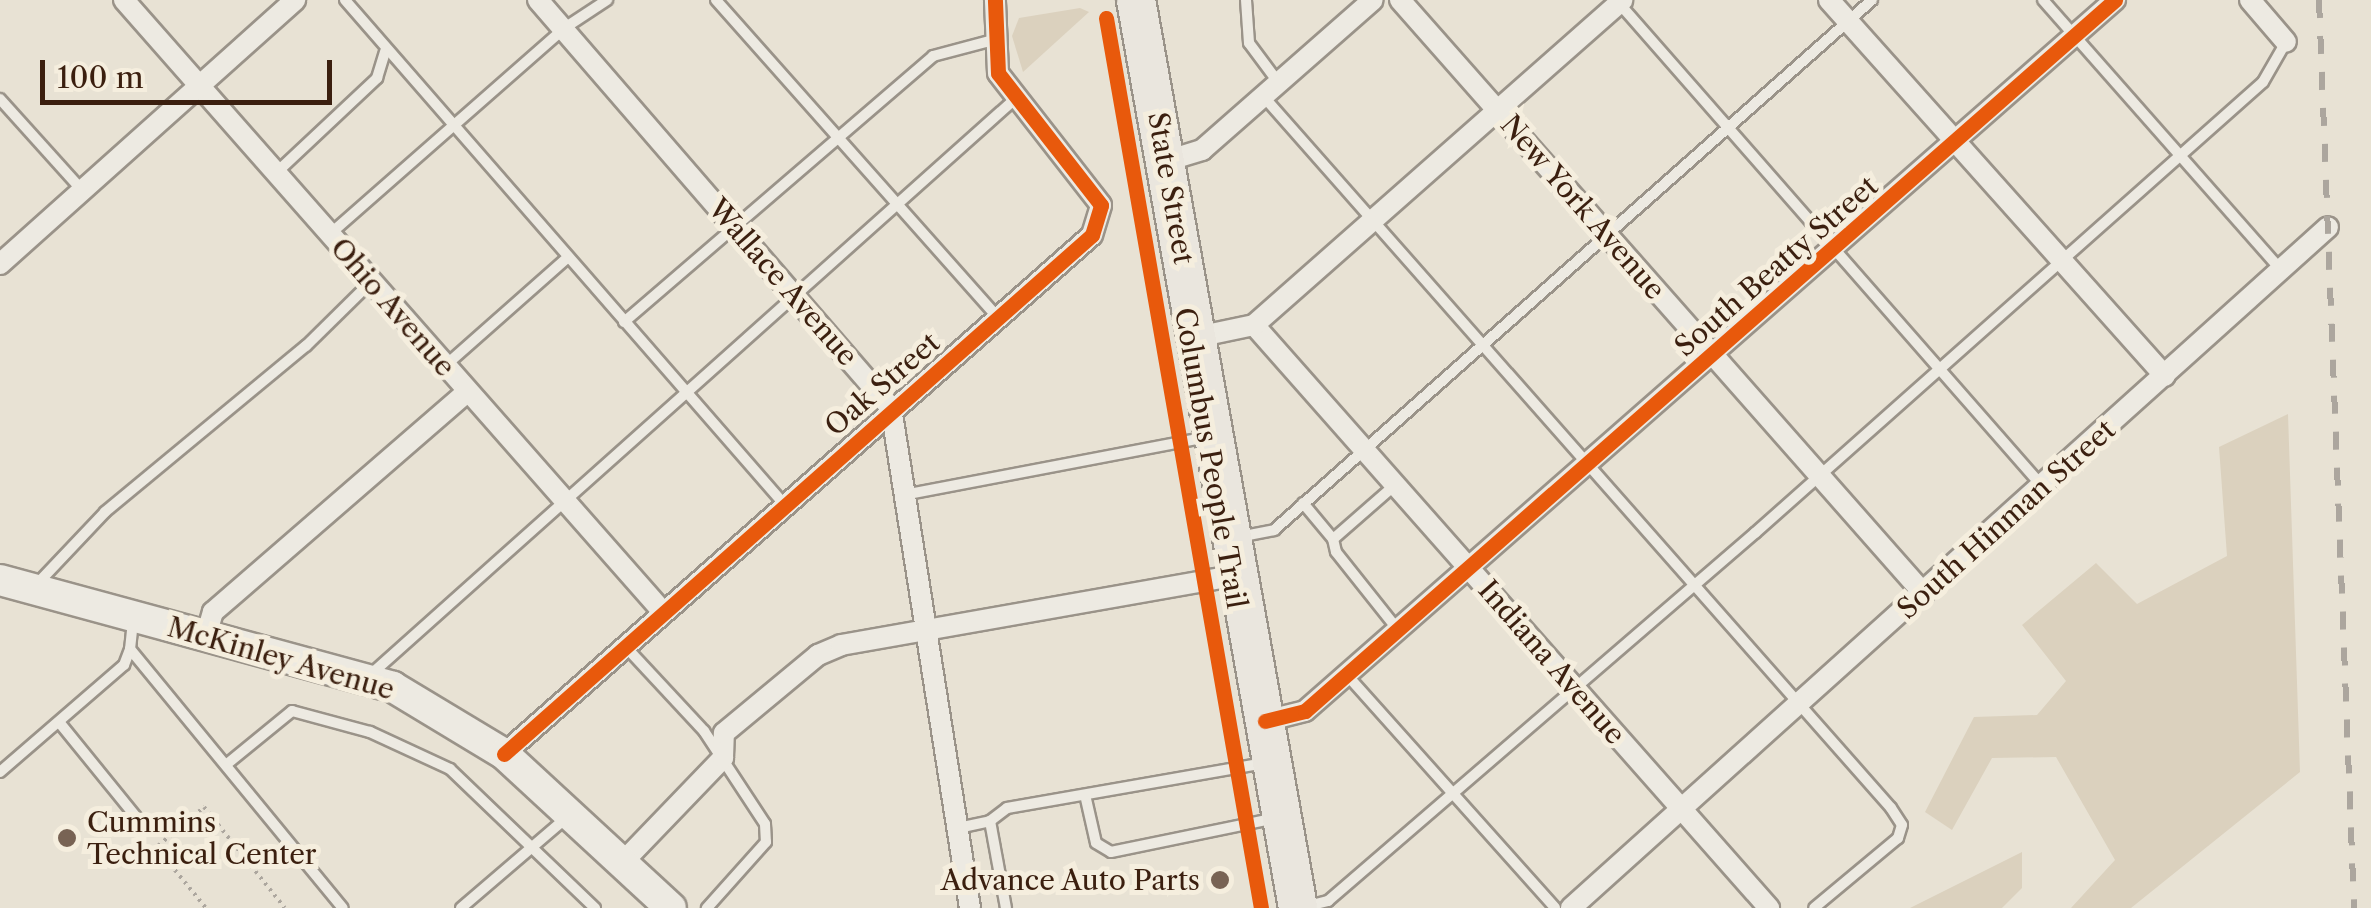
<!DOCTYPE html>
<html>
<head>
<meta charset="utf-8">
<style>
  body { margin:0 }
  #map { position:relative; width:2371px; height:908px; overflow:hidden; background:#e8e2d4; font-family:"Libre Caslon Text",serif }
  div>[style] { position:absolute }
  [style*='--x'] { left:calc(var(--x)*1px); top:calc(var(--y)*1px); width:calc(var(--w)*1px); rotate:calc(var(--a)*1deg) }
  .green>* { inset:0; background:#dbd1be }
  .path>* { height:4px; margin-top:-2px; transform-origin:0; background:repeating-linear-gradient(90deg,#aca69e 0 2.5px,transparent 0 7.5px) }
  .roads { filter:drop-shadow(2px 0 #9a9389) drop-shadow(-2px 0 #9a9389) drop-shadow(0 2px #9a9389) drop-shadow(0 -2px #9a9389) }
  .lane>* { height:10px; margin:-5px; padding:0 5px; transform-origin:5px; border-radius:5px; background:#edeae2 }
  .street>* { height:20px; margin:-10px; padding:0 10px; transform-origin:10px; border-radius:10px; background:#edeae2 }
  .secondary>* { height:30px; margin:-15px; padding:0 15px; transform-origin:15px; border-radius:15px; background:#edeae2 }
  .highway>* { height:38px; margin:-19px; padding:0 19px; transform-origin:19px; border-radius:19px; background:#eae6de }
  .rail>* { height:6px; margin-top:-3px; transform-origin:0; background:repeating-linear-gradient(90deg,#aca69e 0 18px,transparent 0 36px) }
  .cycleway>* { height:15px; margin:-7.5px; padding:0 7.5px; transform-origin:7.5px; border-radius:7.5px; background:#e8590c }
  .dots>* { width:28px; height:28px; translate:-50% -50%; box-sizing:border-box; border:5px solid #f5eede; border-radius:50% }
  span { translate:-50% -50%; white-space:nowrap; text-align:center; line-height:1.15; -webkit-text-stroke:10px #f5eede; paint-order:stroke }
  .street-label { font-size:28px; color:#3b1f0f }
  .poi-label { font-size:28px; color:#3b1f0f }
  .left { translate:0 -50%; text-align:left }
  .right { translate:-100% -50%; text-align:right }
  .scale { position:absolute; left:40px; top:60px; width:292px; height:45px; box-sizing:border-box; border:5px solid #3b1f0f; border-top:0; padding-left:12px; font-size:30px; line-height:35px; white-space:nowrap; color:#3b1f0f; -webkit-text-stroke:8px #f5eede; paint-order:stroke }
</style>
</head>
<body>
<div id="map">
  <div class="green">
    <div style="clip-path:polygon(1080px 8px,1089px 12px,1023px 72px,1012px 36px,1019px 18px)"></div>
    <div style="clip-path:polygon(2288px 414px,2300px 772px,2131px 908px,2071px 908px,2115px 860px,2056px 757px,1992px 758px,1952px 830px,1925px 812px,1974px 717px,2037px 715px,2066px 681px,2022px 625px,2096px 563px,2137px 604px,2227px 556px,2219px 447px)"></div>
    <div style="clip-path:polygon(2022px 852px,2022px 888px,2002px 908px,1910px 908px)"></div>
  </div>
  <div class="path">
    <div style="--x:156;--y:847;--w:79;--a:50.7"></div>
    <div style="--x:147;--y:855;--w:75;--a:-40.1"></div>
    <div style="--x:204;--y:807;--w:129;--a:51.3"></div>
  </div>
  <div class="roads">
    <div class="lane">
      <div style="--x:345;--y:0;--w:668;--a:48.94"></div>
      <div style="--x:716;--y:0;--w:424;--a:48.4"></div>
      <div style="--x:1246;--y:0;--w:43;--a:86"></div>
      <div style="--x:1249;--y:43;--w:49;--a:53.4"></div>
      <div style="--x:2043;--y:0;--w:359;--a:48.6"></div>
      <div style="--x:1618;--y:2;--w:643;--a:48.78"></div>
      <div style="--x:1264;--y:97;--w:948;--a:48.59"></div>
      <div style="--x:1891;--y:808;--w:20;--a:57"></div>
      <div style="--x:1902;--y:825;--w:14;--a:107"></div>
      <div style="--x:1898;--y:838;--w:109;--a:140.2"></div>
      <div style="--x:0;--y:99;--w:122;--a:48"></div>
      <div style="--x:276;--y:173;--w:139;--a:-43.2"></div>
      <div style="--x:377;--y:78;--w:28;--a:-73"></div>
      <div style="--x:330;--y:234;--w:310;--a:-41.3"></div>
      <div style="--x:563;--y:29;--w:53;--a:-33.4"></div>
      <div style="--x:624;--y:322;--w:408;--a:-40.7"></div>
      <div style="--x:933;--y:56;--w:62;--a:-14.9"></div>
      <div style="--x:446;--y:365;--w:162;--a:-41.5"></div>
      <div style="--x:1395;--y:485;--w:82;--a:138.9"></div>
      <div style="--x:1333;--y:539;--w:13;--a:77"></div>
      <div style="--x:1336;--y:552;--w:100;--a:51.5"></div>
      <div style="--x:909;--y:494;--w:305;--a:-10.8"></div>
      <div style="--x:1303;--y:503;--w:47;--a:50.2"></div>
      <div style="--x:1239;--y:537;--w:36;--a:-11"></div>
      <div style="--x:1274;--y:530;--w:799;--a:-41.55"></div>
      <div style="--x:37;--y:584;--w:99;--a:-46.6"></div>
      <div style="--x:105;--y:512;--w:261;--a:-39.6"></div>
      <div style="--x:306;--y:346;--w:91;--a:-44.6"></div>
      <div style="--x:133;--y:621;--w:28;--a:96"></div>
      <div style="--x:130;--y:649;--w:335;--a:50.6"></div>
      <div style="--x:625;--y:646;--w:116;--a:47.1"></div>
      <div style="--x:704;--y:731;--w:111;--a:56.7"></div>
      <div style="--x:765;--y:824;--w:18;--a:87"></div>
      <div style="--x:766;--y:842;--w:89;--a:131.8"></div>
      <div style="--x:1347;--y:675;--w:312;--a:48.2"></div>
      <div style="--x:369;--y:676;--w:866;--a:-41.77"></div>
      <div style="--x:59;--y:722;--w:138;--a:50.9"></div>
      <div style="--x:227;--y:764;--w:84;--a:-39.2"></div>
      <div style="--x:292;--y:711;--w:81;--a:15.1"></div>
      <div style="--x:370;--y:732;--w:88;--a:24.8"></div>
      <div style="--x:450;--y:769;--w:201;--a:43.8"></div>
      <div style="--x:0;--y:772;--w:164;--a:-40.8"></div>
      <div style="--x:124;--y:665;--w:17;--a:-69"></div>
      <div style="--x:1086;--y:799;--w:45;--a:77.2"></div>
      <div style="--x:1096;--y:843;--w:17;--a:31"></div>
      <div style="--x:1111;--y:852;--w:168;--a:-11.6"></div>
      <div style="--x:990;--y:821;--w:21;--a:-37"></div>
      <div style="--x:1007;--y:808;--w:263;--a:-9.9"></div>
      <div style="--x:958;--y:828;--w:33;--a:-12"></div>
      <div style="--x:990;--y:821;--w:88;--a:79.6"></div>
      <div style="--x:1304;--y:907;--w:25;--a:-14"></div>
      <div style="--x:1328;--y:901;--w:564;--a:-40.76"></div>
      <div style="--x:1755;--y:533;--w:679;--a:-41.6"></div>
      <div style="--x:2263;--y:82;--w:46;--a:-60.1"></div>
      <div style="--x:461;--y:908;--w:138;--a:-40.6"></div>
    </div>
    <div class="street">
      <div style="--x:124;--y:0;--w:816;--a:48.63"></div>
      <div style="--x:538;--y:0;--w:540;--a:49.13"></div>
      <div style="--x:891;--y:408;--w:506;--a:81.02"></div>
      <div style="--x:1400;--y:0;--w:792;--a:48.58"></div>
      <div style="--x:1829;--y:0;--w:504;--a:48.22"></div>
      <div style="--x:2250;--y:0;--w:55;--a:49.4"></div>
      <div style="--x:1166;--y:161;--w:38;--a:-17"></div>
      <div style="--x:1202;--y:150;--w:227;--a:-41.3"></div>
      <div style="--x:0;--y:264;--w:396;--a:-41.8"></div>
      <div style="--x:1254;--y:325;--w:778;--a:48.54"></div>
      <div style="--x:1197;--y:337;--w:58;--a:-11.9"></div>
      <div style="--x:1254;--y:325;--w:491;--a:-41.4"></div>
      <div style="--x:206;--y:636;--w:25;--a:-74"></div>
      <div style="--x:213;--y:612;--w:336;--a:-40.9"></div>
      <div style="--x:1265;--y:721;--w:41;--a:-14"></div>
      <div style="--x:1305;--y:711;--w:1078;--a:-41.28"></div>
      <div style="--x:504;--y:754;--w:784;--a:-41.43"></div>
      <div style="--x:1092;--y:235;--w:31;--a:-73"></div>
      <div style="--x:1101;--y:205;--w:167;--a:-128"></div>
      <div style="--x:998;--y:73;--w:73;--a:-92.4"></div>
      <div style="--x:622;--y:863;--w:146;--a:-46.1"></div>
      <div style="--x:723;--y:758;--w:25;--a:-88"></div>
      <div style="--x:724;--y:733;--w:122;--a:-39.7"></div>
      <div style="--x:818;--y:655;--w:25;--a:-23"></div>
      <div style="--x:841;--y:645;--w:404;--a:-10"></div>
      <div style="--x:1571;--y:908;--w:1018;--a:-41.97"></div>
    </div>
    <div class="secondary">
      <div style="--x:0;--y:580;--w:407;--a:15.2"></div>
      <div style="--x:393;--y:687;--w:130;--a:31.1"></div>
      <div style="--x:504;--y:754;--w:227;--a:42.7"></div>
    </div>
    <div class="highway">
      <div style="--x:1136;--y:0;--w:922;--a:79.88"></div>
    </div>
  </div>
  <div class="rail">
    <div style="--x:2319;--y:0;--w:909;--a:87.79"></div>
  </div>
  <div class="cycleway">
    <div style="--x:1106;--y:18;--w:903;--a:80.12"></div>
    <div style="--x:1265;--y:721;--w:41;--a:-14"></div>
    <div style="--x:1305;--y:711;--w:1078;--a:-41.28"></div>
    <div style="--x:504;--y:754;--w:784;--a:-41.43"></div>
    <div style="--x:1092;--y:235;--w:31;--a:-73"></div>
    <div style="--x:1101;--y:205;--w:167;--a:-128"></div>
    <div style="--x:998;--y:73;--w:73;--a:-92.4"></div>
  </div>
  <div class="dots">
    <div style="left:67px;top:838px;background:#786354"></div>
    <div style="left:1220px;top:880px;background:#786354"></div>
  </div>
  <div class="street-label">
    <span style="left:1171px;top:188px;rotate:80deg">State Street</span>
    <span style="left:1583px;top:207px;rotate:49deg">New York Avenue</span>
    <span style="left:1776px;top:266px;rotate:-41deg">South Beatty Street</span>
    <span style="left:783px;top:282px;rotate:49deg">Wallace Avenue</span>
    <span style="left:393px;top:307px;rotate:49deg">Ohio Avenue</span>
    <span style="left:882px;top:384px;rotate:-41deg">Oak Street</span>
    <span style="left:1211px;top:458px;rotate:80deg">Columbus People Trail</span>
    <span style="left:2006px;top:519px;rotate:-42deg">South Hinman Street</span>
    <span style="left:281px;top:658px;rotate:16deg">McKinley Avenue</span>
    <span style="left:1552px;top:662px;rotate:49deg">Indiana Avenue</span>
  </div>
  <div class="poi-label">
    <span class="left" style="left:87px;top:838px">Cummins<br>Technical Center</span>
    <span class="right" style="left:1200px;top:880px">Advance Auto Parts</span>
  </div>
  <div class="scale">100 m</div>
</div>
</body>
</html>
